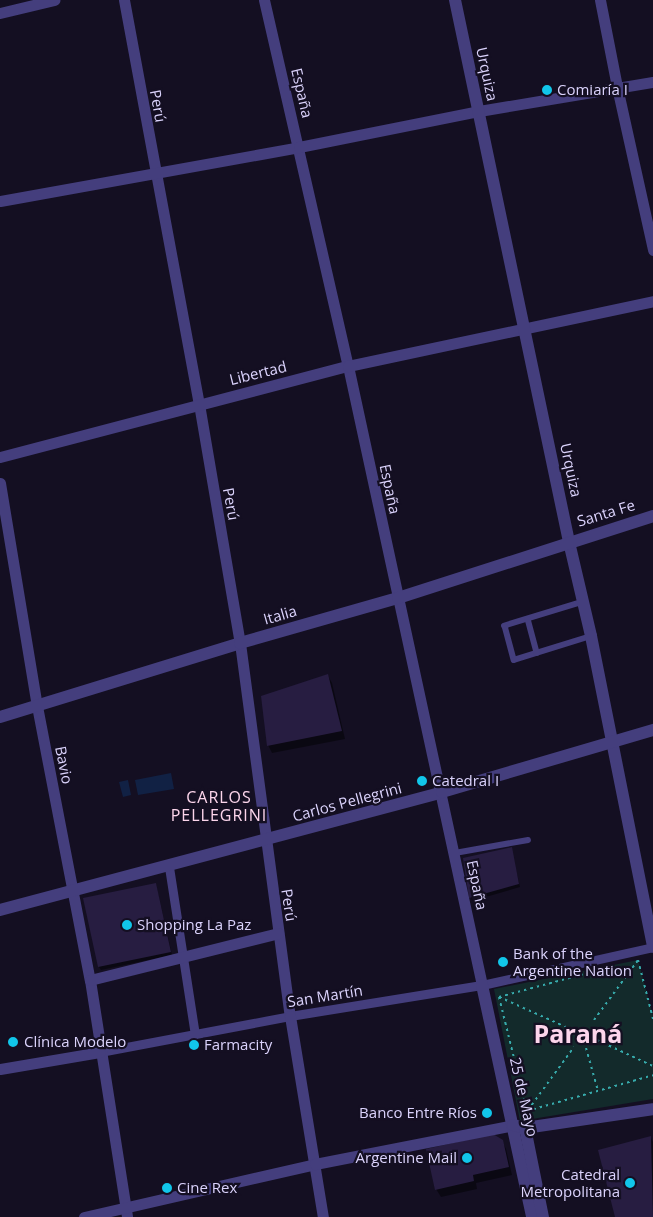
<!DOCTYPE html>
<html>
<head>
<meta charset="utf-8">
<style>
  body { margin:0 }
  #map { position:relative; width:653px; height:1217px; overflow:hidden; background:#140f22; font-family:"Open Sans",sans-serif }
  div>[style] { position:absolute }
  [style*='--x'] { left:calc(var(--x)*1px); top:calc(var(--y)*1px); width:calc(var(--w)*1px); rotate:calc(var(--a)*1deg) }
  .green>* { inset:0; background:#132a2b }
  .water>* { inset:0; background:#112144 }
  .shadow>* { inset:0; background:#0007 }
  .building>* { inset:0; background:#271d41 }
  .path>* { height:2px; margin-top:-1px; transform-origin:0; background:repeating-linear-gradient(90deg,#37abac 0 2.5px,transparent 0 6.5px) }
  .service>* { height:5.5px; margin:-2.75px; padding:0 2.75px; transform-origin:2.75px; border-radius:2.75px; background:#443e7d }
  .pedestrian>* { height:9px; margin:-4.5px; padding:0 4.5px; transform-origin:4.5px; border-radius:4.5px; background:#443e7d }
  .minor>* { height:11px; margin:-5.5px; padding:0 5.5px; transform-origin:5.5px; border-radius:5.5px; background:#443e7d }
  .tertiary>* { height:12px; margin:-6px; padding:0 6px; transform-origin:6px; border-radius:6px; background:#443e7d }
  .dots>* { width:14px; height:14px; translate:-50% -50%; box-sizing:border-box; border:2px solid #140f22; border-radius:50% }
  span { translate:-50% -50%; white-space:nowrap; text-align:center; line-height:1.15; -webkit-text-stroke:4.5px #140f22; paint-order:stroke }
  .street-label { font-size:15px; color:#dbd3fc }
  .poi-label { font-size:15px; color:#dbd3fc }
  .left { translate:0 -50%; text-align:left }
  .right { translate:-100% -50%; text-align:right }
  .neighbourhood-label { font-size:16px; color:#fcd5eb; letter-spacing:1px }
  .town-label { font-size:25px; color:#fcd5eb; font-weight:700 }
</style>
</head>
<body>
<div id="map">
  <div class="green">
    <div style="clip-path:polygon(638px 960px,653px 1016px,653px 1099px,520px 1121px,494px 989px)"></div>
  </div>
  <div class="water">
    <div style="clip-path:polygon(171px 773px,174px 789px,138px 795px,135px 780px)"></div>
    <div style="clip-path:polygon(128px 780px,131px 795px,123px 797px,119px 782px)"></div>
  </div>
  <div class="shadow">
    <div style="clip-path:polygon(328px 676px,332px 683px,345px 739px,272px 753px,268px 745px)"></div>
    <div style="clip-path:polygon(511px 848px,520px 887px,472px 901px,465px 859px)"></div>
    <div style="clip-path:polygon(156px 884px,172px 955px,101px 970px,99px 967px)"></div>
    <div style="clip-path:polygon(651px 1138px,653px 1142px,653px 1217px,616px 1217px)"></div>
    <div style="clip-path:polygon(502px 1141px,506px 1149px,512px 1175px,476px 1183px,477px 1189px,441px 1197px,436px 1189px)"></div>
  </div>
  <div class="building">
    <div style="clip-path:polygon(328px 674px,342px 731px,267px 746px,261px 696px)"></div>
    <div style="clip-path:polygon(512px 847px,519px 884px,469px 898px,463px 858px)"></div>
    <div style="clip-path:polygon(156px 883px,171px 952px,98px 967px,83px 898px)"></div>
    <div style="clip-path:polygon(493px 1134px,503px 1140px,509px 1167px,473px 1175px,474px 1181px,435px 1190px,426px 1149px)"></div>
    <div style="clip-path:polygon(651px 1136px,653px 1217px,615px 1217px,598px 1150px)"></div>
  </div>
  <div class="path">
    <div style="--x:638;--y:960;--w:61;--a:75.7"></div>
    <div style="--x:499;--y:997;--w:119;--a:-15.1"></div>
    <div style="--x:499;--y:997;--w:117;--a:76.2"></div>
    <div style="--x:499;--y:997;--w:73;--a:24.1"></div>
    <div style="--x:594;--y:1020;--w:74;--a:-53.7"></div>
    <div style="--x:597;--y:1040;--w:62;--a:24.9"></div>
    <div style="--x:586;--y:1048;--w:45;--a:74.4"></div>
    <div style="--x:528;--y:1110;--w:78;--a:-53.9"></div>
    <div style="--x:527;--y:1111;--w:131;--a:-15.9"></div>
  </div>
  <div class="service">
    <div style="--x:583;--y:602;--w:82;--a:162.9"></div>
    <div style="--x:505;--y:626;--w:35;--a:75"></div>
    <div style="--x:514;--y:660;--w:81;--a:-17.3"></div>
    <div style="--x:528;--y:619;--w:35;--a:75"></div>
    <div style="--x:455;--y:853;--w:74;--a:-10.1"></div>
  </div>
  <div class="pedestrian">
    <div style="--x:169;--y:867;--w:169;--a:81.2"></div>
    <div style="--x:100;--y:1052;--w:193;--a:-10.7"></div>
    <div style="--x:290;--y:1016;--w:194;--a:-9.2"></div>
    <div style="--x:482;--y:985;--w:175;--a:-12.5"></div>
  </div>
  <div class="minor">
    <div style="--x:124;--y:0;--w:411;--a:79.5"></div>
    <div style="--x:199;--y:404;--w:242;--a:80.3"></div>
    <div style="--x:240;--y:643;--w:376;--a:82.4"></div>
    <div style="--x:290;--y:1016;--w:204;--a:80.7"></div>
    <div style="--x:264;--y:0;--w:376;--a:77.1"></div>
    <div style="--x:348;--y:366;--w:633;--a:77.79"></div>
    <div style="--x:600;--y:0;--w:89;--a:78.9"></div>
    <div style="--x:617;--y:87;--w:167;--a:77.5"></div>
    <div style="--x:0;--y:13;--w:56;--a:-13.5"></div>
    <div style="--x:0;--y:201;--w:304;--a:-10.2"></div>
    <div style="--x:299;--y:147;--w:184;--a:-11.3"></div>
    <div style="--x:479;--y:111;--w:176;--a:-9.5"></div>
    <div style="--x:0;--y:457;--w:360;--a:-14.7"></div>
    <div style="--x:348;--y:366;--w:312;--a:-12"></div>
    <div style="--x:0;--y:483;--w:226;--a:80.6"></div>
    <div style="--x:37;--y:706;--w:279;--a:79.1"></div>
    <div style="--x:90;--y:980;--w:240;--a:81.1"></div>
    <div style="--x:90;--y:980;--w:194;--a:-14"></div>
    <div style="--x:0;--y:1069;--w:101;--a:-9.6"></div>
    <div style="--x:84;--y:1217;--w:237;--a:-12.9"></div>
    <div style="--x:315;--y:1164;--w:202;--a:-11.1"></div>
  </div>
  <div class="tertiary">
    <div style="--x:455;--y:0;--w:554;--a:78.12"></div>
    <div style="--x:569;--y:542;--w:97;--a:76.8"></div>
    <div style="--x:591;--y:636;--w:317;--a:78.7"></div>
    <div style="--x:0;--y:717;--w:251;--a:-17.1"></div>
    <div style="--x:240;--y:643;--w:164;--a:-15.9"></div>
    <div style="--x:398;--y:598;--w:268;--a:-17.8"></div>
    <div style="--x:0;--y:910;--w:457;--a:-14.9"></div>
    <div style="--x:442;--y:792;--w:220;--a:-16.4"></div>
    <div style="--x:482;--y:985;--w:237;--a:77.8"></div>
    <div style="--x:513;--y:1125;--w:12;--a:14"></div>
    <div style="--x:525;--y:1128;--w:129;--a:-8.4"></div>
    <div style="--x:525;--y:1128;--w:91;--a:78.6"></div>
  </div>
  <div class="dots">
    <div style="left:547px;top:90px;background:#11c6ea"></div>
    <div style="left:422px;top:781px;background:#11c6ea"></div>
    <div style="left:127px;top:925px;background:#11c6ea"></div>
    <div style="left:503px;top:962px;background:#11c6ea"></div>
    <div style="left:13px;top:1042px;background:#11c6ea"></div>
    <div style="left:194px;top:1045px;background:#11c6ea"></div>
    <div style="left:487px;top:1113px;background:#11c6ea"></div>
    <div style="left:467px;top:1158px;background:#11c6ea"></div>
    <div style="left:630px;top:1183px;background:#11c6ea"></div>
    <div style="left:167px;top:1188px;background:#11c6ea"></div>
  </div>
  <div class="street-label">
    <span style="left:487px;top:74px;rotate:78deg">Urquiza</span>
    <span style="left:302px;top:93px;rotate:77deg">España</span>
    <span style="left:158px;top:106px;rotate:80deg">Perú</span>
    <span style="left:258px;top:373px;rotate:-14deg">Libertad</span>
    <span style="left:571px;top:470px;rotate:78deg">Urquiza</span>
    <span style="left:390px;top:489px;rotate:78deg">España</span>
    <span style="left:231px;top:504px;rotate:80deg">Perú</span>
    <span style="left:606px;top:513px;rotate:-17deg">Santa Fe</span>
    <span style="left:280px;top:615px;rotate:-16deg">Italia</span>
    <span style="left:64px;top:765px;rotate:79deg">Bavio</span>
    <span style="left:347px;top:802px;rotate:-15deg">Carlos Pellegrini</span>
    <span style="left:477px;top:885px;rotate:78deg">España</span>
    <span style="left:289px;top:905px;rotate:81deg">Perú</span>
    <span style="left:325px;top:996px;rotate:-9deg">San Martín</span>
    <span style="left:524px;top:1097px;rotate:77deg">25 de Mayo</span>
  </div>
  <div class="poi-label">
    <span class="left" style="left:557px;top:90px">Comiaría I</span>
    <span class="left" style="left:432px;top:781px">Catedral I</span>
    <span class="left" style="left:137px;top:925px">Shopping La Paz</span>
    <span class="left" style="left:513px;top:962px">Bank of the<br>Argentine Nation</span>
    <span class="left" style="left:24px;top:1042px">Clínica Modelo</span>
    <span class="left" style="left:204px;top:1045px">Farmacity</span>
    <span class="right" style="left:477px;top:1113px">Banco Entre Ríos</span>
    <span class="right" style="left:457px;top:1158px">Argentine Mail</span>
    <span class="right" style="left:620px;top:1183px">Catedral<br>Metropolitana</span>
    <span class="left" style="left:177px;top:1188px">Cine Rex</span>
  </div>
  <div class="neighbourhood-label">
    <span style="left:219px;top:806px">CARLOS<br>PELLEGRINI</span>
  </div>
  <div class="town-label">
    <span style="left:578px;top:1033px">Paraná</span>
  </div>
</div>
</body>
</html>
